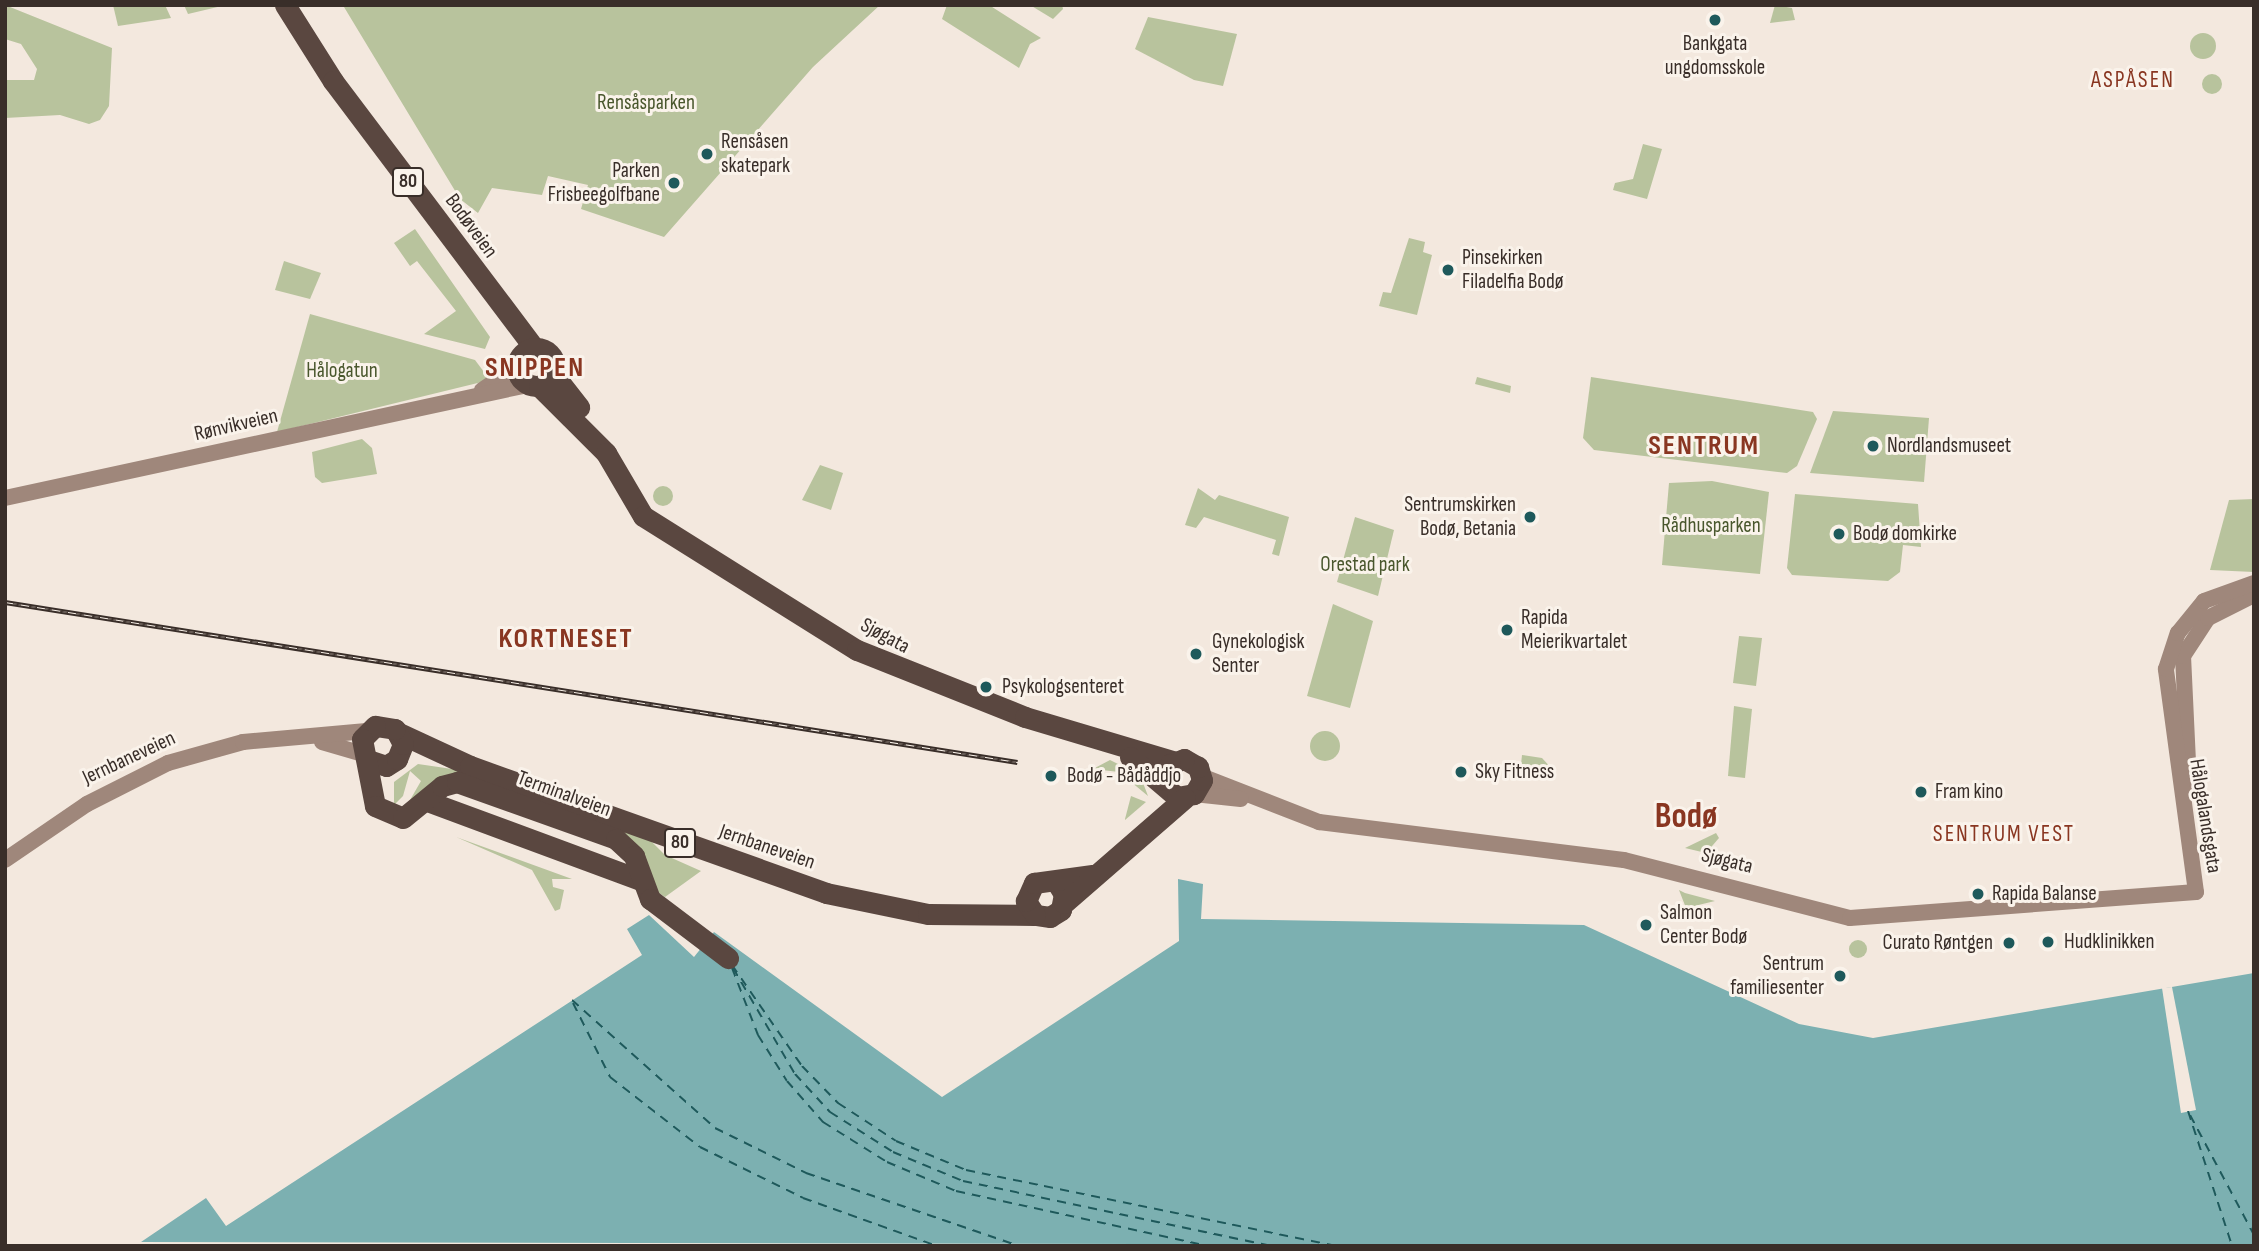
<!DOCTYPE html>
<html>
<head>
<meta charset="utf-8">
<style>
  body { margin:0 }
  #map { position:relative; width:2259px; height:1251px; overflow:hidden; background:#f3e8de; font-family:"Sofia Sans Condensed",sans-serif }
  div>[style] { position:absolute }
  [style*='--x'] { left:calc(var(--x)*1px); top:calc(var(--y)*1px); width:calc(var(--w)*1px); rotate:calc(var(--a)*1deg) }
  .green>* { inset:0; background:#b8c39d }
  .round { border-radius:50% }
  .water>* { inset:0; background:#7cb0b1 }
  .pier>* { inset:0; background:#f3e8de }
  .ferry>* { height:2px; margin-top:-1px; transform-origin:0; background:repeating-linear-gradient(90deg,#1e595b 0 9px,transparent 0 16px) }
  .secondary>* { height:16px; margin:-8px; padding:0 8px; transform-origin:8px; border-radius:8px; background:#9f877b }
  .highway>* { height:21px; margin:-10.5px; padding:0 10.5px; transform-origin:10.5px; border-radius:10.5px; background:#5a4740 }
  .highway>.ring { margin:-10.5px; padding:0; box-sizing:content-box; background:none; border:21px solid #5a4740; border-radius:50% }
  .rail>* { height:5px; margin-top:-2.5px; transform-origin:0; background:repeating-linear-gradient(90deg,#faf3eb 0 8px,#392e29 0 16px); box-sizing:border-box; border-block:2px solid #392e29 }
  .dots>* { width:19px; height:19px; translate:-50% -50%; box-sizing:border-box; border:4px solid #faf3eb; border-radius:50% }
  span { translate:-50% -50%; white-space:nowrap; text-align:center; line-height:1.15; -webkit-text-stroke:6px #faf3eb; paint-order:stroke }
  .shield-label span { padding:2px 5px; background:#faf3eb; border:2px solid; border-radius:5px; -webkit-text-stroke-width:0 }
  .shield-label { font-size:19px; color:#392e29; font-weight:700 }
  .poi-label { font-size:21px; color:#392e29 }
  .left { translate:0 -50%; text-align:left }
  .right { translate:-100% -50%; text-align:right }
  .park-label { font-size:21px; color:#49572d }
  .street-label { font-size:21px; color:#392e29 }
  .neighbourhood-label { font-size:23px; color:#893621; letter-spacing:2px }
  .district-label { font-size:28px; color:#893621; font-weight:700; letter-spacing:2px }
  .town-label { font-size:35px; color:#893621; font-weight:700 }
  .frame { position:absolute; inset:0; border:7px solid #392e29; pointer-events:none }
</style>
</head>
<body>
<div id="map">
  <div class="green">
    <div style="clip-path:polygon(5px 5px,112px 48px,109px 106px,100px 120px,89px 124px,60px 115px,5px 118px,5px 80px,34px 80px,37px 69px,21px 44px,5px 39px)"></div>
    <div style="clip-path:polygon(113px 5px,165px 5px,171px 18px,118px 26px)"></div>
    <div style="clip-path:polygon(184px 5px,226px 5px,188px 14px)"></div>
    <div style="clip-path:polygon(880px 5px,813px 67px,664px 237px,581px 209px,588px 185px,548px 176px,542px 195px,492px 188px,478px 213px,460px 199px,344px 7px)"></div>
    <div style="clip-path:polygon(947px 5px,989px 5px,1041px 38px,1030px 44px,1019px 68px,942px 19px)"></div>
    <div style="clip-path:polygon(1030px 5px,1062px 5px,1063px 9px,1053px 19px)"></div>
    <div style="clip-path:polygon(1775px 5px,1792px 8px,1795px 20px,1770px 23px)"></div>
    <div style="clip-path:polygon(1148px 17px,1237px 34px,1223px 86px,1194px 80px,1135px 49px)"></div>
    <div class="round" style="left:2190px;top:33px;width:26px;height:26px"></div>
    <div class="round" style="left:2202px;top:74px;width:20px;height:20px"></div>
    <div style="clip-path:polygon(1643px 144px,1662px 149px,1647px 199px,1613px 190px,1615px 183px,1633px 179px)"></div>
    <div style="clip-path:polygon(415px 229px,490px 337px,485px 349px,424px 334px,456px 311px,417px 261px,410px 266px,394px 243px)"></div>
    <div style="clip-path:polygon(1409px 238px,1425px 242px,1423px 252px,1432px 255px,1417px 315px,1379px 306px,1383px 292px,1391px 293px)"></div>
    <div style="clip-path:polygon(284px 261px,321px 273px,310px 299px,275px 290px)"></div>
    <div style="clip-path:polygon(310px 314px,475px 360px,490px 380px,277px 432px)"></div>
    <div style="clip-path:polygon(1477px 377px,1511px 386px,1510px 393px,1475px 384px)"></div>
    <div style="clip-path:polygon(1591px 377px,1813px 412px,1817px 419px,1797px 466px,1787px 473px,1594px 450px,1583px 438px)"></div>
    <div style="clip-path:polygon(1833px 411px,1929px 418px,1924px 482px,1810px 473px)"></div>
    <div style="clip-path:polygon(362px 439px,372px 448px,377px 474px,322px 483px,315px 477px,312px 452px)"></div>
    <div style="clip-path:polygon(820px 465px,843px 473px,831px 510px,802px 500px)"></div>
    <div style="clip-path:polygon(1712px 481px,1769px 492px,1760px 574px,1662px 565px,1669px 483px)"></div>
    <div class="round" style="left:653px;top:486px;width:20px;height:20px"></div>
    <div style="clip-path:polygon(1198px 488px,1215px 500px,1219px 495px,1289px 517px,1279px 556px,1272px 554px,1276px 540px,1204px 517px,1196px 528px,1185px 525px)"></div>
    <div style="clip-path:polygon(1795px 494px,1918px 504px,1921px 547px,1903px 545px,1900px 572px,1888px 581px,1792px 575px,1787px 568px)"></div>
    <div style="clip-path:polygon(2254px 499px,2254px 572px,2210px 570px,2229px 500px)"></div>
    <div style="clip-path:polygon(1355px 517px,1394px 530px,1378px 596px,1337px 582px)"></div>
    <div style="clip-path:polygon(1333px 604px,1373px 621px,1350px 708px,1307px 696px)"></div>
    <div style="clip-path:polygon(1739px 636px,1762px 638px,1756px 686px,1733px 683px)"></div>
    <div style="clip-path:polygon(1734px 706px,1752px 709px,1745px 778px,1728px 776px)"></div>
    <div class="round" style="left:1310px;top:731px;width:30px;height:30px"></div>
    <div style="clip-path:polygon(1522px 755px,1542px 758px,1553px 770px,1552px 779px,1520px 774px)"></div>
    <div style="clip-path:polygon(1110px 760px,1140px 775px,1148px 796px,1119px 772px,1093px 769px)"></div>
    <div style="clip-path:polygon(418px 764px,459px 770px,650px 840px,665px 855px,701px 871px,665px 897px,656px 891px,644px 858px,458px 777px,406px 807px,421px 781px,410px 771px,403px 796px,394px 805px,394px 782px)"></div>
    <div style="clip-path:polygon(1131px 796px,1146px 802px,1125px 820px,1125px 819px)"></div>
    <div style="clip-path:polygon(1716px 833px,1719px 838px,1706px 853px,1685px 848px)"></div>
    <div style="clip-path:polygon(456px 837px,572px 879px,552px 879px,553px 887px,564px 890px,560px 909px,555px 911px,532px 870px)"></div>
    <div style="clip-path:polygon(1679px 890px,1685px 893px,1715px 901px,1686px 908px)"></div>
    <div class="round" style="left:1849px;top:940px;width:18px;height:18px"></div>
  </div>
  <div class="water">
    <div style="clip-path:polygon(1178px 879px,1203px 884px,1201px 919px,1584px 925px,1799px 1024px,1873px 1038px,2254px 973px,2254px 1246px,141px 1242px,206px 1198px,226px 1226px,642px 955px,627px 929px,649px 915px,694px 957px,714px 932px,942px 1097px,1179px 941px)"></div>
  </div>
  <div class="pier">
    <div style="clip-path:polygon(2172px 987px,2196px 1110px,2181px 1113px,2162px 988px)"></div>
  </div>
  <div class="ferry">
    <div style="--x:732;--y:965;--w:123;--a:55.3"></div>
    <div style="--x:802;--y:1066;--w:52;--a:45.8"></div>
    <div style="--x:838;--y:1103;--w:69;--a:33.2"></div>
    <div style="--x:896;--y:1141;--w:76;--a:22.5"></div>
    <div style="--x:966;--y:1170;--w:377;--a:11.6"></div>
    <div style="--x:732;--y:968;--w:72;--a:68.8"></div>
    <div style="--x:758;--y:1035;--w:54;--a:57.8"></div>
    <div style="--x:787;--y:1081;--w:55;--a:48.7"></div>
    <div style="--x:823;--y:1122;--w:75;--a:32"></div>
    <div style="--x:887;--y:1162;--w:75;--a:22.8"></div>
    <div style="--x:956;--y:1191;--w:259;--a:12.3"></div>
    <div style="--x:733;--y:968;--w:123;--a:59.7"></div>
    <div style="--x:795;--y:1074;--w:52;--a:47.4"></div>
    <div style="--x:830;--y:1112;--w:75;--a:32.4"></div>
    <div style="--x:893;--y:1152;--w:76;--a:22.5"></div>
    <div style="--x:963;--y:1181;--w:316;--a:11.9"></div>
    <div style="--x:572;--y:1000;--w:192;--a:41.8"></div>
    <div style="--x:715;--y:1128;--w:102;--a:26.3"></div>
    <div style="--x:806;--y:1173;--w:225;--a:18.9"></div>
    <div style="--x:573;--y:1003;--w:83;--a:63.4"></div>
    <div style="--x:610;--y:1077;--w:114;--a:37.9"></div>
    <div style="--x:700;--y:1147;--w:115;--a:26.3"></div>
    <div style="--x:803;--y:1198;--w:142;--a:19.7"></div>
    <div style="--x:2188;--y:1111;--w:142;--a:71.9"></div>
    <div style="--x:2190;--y:1115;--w:136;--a:61.9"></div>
  </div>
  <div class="secondary">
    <div style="--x:482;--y:390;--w:41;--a:-34.1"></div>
    <div style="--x:5;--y:498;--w:534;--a:-12.21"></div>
    <div style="--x:322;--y:742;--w:43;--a:16.3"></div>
    <div style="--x:1201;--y:776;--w:127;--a:21.3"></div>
    <div style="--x:1319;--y:822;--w:307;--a:7.1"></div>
    <div style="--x:1624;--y:860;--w:233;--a:14.4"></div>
    <div style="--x:1850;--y:918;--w:347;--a:-4.3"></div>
    <div style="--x:2189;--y:783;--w:127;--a:-92.7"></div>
    <div style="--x:2183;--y:656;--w:45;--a:-56.7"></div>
    <div style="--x:2208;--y:618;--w:51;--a:-26.6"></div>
    <div style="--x:1194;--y:794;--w:47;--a:6.1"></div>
    <div style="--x:5;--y:860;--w:99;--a:-34.3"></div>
    <div style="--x:87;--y:804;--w:91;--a:-26.8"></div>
    <div style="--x:168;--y:763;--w:78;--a:-15.6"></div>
    <div style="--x:243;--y:742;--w:124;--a:-5.1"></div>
    <div style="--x:2196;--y:892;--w:225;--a:-97.7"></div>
    <div style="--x:2166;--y:669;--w:38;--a:-72"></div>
    <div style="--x:2178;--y:633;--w:41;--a:-50.9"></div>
    <div style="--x:2204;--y:601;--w:53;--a:-19.8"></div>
  </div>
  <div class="highway">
    <div style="--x:285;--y:5;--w:90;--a:57.7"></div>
    <div style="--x:333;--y:81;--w:334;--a:53"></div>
    <div class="ring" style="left:517px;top:348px;width:17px;height:17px"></div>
    <div style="--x:554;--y:375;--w:41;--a:52"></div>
    <div style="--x:539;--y:386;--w:95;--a:45"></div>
    <div style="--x:606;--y:453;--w:73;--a:59.6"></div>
    <div style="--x:643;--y:516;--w:252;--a:32.1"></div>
    <div style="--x:857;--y:650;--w:181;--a:21.7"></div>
    <div style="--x:1025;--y:717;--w:154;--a:16.6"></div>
    <div style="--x:399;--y:733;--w:78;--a:24.9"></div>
    <div style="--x:470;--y:766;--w:378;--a:19.6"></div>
    <div style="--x:826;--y:893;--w:104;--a:11.6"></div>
    <div style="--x:928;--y:914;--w:107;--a:0.5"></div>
    <div style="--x:1130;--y:757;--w:62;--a:40.4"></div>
    <div style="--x:1177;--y:797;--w:17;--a:-10"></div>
    <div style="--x:1194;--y:794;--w:16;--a:-60"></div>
    <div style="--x:1202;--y:780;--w:14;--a:-107"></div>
    <div style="--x:1198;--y:767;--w:16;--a:-150"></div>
    <div style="--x:1184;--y:759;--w:15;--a:160"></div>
    <div style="--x:1170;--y:764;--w:17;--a:115"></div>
    <div style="--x:368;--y:760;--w:19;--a:18"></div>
    <div style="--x:386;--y:766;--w:13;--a:-32"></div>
    <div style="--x:397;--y:759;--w:16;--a:-68"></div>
    <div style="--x:403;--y:744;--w:17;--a:-118"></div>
    <div style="--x:395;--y:729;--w:20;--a:-171"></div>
    <div style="--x:375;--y:726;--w:18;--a:135"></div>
    <div style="--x:362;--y:739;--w:68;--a:79"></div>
    <div style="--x:427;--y:801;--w:228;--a:20.3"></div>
    <div style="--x:375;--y:806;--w:30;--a:23"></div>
    <div style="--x:403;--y:818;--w:50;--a:-39.4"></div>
    <div style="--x:442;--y:786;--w:16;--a:-15"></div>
    <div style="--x:457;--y:782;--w:169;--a:19.7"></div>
    <div style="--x:616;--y:839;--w:25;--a:43"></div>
    <div style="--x:634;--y:856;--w:46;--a:69.6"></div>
    <div style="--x:650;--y:899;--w:98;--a:37.1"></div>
    <div style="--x:1057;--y:883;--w:13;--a:58"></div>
    <div style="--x:1064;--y:894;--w:16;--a:101"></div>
    <div style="--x:1061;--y:910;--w:13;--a:148"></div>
    <div style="--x:1050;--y:917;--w:15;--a:-172"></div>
    <div style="--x:1035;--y:915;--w:17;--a:-123"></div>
    <div style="--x:1026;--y:901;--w:20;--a:-66"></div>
    <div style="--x:1034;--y:883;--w:59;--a:-7.9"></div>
    <div style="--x:1064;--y:903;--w:160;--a:-41"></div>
  </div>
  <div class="rail">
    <div style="--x:5;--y:602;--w:1025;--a:8.98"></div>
  </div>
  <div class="dots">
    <div style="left:1715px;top:20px;background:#1e595b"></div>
    <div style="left:707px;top:154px;background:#1e595b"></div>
    <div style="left:674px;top:183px;background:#1e595b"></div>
    <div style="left:1448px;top:270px;background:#1e595b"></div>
    <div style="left:1873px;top:446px;background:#1e595b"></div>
    <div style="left:1530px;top:517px;background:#1e595b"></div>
    <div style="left:1839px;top:534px;background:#1e595b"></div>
    <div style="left:1507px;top:630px;background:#1e595b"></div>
    <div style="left:1196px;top:654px;background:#1e595b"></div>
    <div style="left:986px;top:687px;background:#1e595b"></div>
    <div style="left:1461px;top:772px;background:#1e595b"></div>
    <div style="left:1051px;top:776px;background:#1e595b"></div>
    <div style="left:1921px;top:792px;background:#1e595b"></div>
    <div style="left:1978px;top:894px;background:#1e595b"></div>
    <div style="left:1646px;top:925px;background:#1e595b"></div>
    <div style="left:2048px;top:942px;background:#1e595b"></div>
    <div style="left:2009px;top:943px;background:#1e595b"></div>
    <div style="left:1840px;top:976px;background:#1e595b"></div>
  </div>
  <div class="shield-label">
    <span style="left:408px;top:182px">80</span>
    <span style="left:680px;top:843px">80</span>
  </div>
  <div class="poi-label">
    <span style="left:1715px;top:56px">Bankgata<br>ungdomsskole</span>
    <span class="left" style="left:721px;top:154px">Rensåsen<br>skatepark</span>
    <span class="right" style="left:660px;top:183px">Parken<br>Frisbeegolfbane</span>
    <span class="left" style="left:1462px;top:270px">Pinsekirken<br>Filadelfia Bodø</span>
    <span class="left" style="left:1887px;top:446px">Nordlandsmuseet</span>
    <span class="right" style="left:1516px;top:517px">Sentrumskirken<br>Bodø, Betania</span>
    <span class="left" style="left:1853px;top:534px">Bodø domkirke</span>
    <span class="left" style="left:1521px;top:630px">Rapida<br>Meierikvartalet</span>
    <span class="left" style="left:1212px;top:654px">Gynekologisk<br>Senter</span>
    <span class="left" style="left:1002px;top:687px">Psykologsenteret</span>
    <span class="left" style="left:1475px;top:772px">Sky Fitness</span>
    <span class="left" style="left:1067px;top:776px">Bodø - Bådåddjo</span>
    <span class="left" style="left:1935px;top:792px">Fram kino</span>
    <span class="left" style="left:1992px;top:894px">Rapida Balanse</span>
    <span class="left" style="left:1660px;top:925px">Salmon<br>Center Bodø</span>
    <span class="left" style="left:2064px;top:942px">Hudklinikken</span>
    <span class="right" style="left:1993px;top:943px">Curato Røntgen</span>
    <span class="right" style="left:1824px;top:976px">Sentrum<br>familiesenter</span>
  </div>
  <div class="park-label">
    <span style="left:646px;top:103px">Rensåsparken</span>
    <span style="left:342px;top:371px">Hålogatun</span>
    <span style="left:1711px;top:526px">Rådhusparken</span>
    <span style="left:1365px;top:565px">Orestad park</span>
  </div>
  <div class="street-label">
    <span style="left:471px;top:226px;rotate:54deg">Bodøveien</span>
    <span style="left:236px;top:425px;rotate:-13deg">Rønvikveien</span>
    <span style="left:885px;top:636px;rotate:28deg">Sjøgata</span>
    <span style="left:129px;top:758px;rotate:-25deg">Jernbaneveien</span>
    <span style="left:564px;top:794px;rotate:20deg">Terminalveien</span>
    <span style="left:2205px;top:816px;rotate:81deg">Hålogalandsgata</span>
    <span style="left:767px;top:847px;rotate:19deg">Jernbaneveien</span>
    <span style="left:1727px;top:861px;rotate:14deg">Sjøgata</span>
  </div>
  <div class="neighbourhood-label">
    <span style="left:2133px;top:80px">ASPÅSEN</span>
    <span style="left:2004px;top:834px">SENTRUM VEST</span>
  </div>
  <div class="district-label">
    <span style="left:535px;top:368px">SNIPPEN</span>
    <span style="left:1704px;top:446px">SENTRUM</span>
    <span style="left:566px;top:639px">KORTNESET</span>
  </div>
  <div class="town-label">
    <span style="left:1686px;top:817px">Bodø</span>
  </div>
  <div class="frame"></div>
</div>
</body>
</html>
